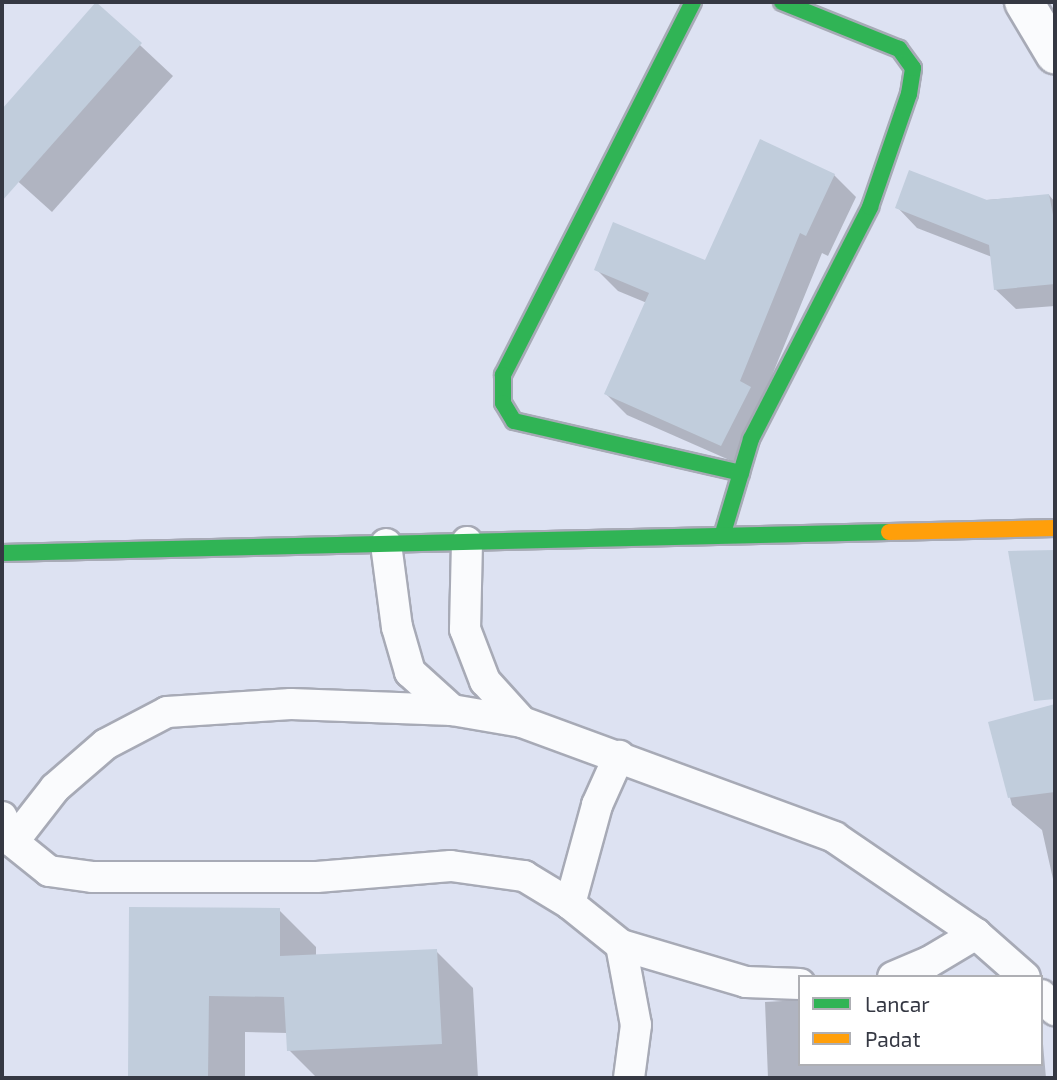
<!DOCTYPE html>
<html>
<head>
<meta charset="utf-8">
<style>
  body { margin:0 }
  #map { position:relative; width:1057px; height:1080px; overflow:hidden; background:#dde2f2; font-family:"Exo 2",sans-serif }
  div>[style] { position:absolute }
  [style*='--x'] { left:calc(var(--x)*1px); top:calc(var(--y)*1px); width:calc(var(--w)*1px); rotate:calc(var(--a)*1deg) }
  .shadow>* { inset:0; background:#0003 }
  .building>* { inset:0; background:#c1cddc }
  .roads { filter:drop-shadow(2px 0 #a7aab6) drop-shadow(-2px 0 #a7aab6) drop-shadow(0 2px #a7aab6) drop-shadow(0 -2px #a7aab6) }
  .lane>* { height:30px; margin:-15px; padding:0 15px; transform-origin:15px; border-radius:15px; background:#fafbfd }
  .street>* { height:38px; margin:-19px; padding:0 19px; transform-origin:19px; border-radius:19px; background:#fafbfd }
  .fast>* { height:16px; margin:-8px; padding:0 8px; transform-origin:8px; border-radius:8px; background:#30b455 }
  .slow>* { height:16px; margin:-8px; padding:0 8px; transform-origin:8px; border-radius:8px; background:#ff9f0a }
  span { translate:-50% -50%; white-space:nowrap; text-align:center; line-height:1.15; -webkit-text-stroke:5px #fff; paint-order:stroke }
  .frame { position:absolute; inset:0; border:4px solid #353843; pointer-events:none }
  .legend { position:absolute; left:798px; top:975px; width:245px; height:91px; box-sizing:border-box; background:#fff; border:2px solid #aeafb4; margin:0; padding:9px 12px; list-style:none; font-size:21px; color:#353843 }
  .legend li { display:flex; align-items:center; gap:14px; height:35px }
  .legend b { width:35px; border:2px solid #aeafb4 }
</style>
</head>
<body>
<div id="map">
  <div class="shadow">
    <div style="clip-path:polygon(96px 4px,173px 76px,52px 212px,2px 167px,2px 112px)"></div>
    <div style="clip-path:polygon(834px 175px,856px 197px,828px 256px,822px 253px,762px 400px,743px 466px,627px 415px,606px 394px,647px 303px,618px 291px,596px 269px,706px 262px)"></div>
    <div style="clip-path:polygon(1049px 195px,1055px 202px,1055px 306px,1016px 309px,995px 289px,992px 257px,917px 228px,897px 207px)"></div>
    <div style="clip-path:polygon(1055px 706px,1055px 888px,1042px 830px,1012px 805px,990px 723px)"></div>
    <div style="clip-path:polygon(131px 909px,279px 910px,316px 947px,316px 956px,436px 951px,473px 988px,478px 1078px,317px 1078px,289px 1050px,288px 1033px,245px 1032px,245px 1078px,130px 1078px)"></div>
    <div style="clip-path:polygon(800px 1000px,800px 1064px,1041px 1064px,1041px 1021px,1046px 1078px,768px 1078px,765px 1002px)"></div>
  </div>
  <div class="building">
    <div style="clip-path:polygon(96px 2px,142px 43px,2px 201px,2px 109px)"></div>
    <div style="clip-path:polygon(760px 139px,835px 174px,806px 236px,800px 233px,740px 381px,751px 387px,721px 446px,604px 394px,649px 293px,594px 270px,613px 222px,705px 260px)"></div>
    <div style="clip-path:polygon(909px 170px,987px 200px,1049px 194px,1055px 225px,1055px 284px,994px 290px,989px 245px,895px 208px)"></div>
    <div style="clip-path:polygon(1055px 550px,1055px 699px,1034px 701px,1008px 551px)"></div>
    <div style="clip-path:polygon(1055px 704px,1055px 792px,1008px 798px,988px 722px)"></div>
    <div style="clip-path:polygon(129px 907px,280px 908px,280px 956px,437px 949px,442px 1044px,287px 1051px,284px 997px,209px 996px,208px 1078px,128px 1078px)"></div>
  </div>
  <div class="roads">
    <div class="lane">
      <div style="--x:467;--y:542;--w:87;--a:91.3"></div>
      <div style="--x:465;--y:629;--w:56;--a:69"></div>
      <div style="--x:485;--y:681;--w:55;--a:47.9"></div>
      <div style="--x:522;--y:722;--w:333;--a:20.2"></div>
      <div style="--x:834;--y:837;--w:172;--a:34.3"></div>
      <div style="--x:976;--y:934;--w:65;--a:41.3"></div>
      <div style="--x:386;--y:544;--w:84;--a:82.5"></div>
      <div style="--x:397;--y:627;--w:47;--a:73.9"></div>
      <div style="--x:410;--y:672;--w:57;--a:42.1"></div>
      <div style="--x:452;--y:710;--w:71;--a:9.7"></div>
      <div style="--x:2;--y:817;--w:27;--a:66"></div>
      <div style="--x:13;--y:842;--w:46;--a:38.9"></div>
      <div style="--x:49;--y:871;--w:43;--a:7.9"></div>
      <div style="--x:92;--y:877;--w:225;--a:0"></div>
      <div style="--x:317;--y:877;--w:134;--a:-4.7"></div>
      <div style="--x:451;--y:866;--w:74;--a:7.8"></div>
      <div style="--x:524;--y:876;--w:54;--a:31.3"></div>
      <div style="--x:570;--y:904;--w:65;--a:38.8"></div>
      <div style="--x:621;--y:945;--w:130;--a:16.5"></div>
      <div style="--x:746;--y:982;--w:54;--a:2.1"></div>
      <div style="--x:13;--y:842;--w:68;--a:-52.1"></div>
      <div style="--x:55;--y:788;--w:67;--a:-40.8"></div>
      <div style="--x:106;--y:744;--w:69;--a:-27.7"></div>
      <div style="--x:167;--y:712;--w:124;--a:-3.7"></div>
      <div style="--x:291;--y:704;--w:161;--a:2.1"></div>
      <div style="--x:570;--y:904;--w:103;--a:-74.7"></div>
      <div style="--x:597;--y:805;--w:54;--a:-65.8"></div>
      <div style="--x:621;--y:945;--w:81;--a:79.4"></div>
      <div style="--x:636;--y:1025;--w:53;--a:97.5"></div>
      <div style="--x:893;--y:977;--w:39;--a:-23"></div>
      <div style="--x:929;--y:962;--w:55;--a:-30.8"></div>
      <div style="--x:1041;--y:995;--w:21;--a:47"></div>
    </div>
    <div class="street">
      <div style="--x:1024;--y:2;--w:61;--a:59.2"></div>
    </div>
    <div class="fast">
      <div style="--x:693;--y:2;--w:419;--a:117"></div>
      <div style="--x:503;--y:375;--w:28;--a:90"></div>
      <div style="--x:503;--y:403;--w:21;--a:59"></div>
      <div style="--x:514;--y:421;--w:233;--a:12.9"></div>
      <div style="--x:723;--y:533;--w:98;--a:-73.4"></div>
      <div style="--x:751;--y:439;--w:261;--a:-62.8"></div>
      <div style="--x:870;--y:207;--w:120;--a:-71"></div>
      <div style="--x:909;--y:94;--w:26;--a:-81"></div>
      <div style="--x:913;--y:68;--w:24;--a:-126"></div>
      <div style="--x:899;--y:49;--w:126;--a:-158.1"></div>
      <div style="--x:2;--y:553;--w:887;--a:-1.36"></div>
    </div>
    <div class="slow">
      <div style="--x:889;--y:532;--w:166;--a:-1.4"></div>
    </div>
  </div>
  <div class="frame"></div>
  <ul class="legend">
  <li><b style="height:9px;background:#30b455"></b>Lancar</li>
  <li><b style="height:9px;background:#ff9f0a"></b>Padat</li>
  </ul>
</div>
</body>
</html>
